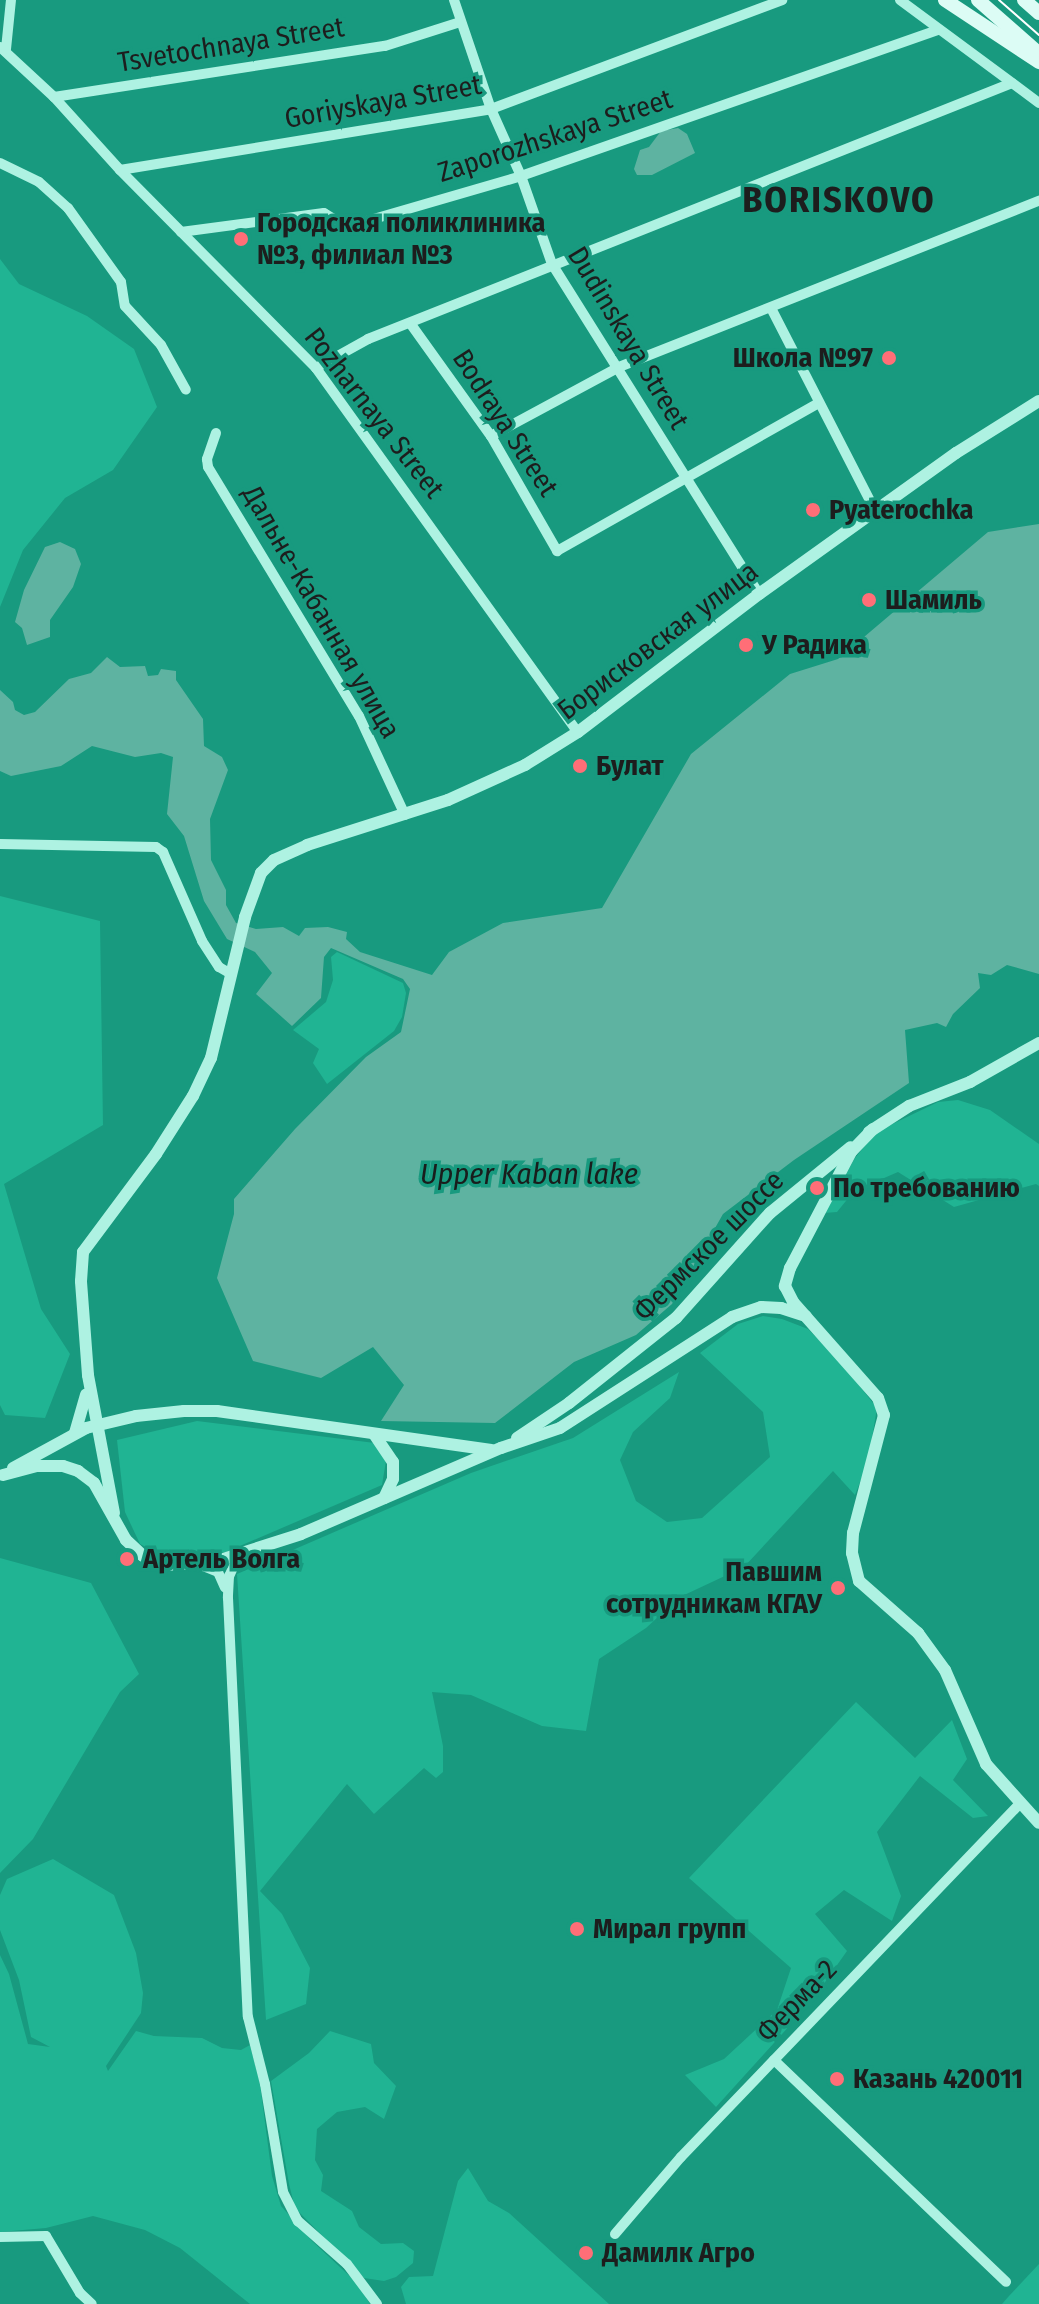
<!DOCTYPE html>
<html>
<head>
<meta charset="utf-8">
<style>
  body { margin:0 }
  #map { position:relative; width:1039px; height:2304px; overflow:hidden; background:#189a7f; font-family:"Fira Sans Condensed",sans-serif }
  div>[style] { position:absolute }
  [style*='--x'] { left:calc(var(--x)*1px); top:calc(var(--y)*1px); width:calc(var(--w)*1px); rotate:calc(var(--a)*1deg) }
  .green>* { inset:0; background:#20b493 }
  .water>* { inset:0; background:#5eb3a1 }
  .minor>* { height:10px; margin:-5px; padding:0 5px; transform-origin:5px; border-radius:5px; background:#aef2e2 }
  .tertiary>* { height:12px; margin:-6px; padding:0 6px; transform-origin:6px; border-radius:6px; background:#aef2e2 }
  .secondary>* { height:14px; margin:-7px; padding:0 7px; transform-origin:7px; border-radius:7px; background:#dcfcf5 }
  .tram>* { height:2px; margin:-1px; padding:0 1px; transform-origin:1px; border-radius:1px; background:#fff }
  .dots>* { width:22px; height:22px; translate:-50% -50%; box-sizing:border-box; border:4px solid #189a7f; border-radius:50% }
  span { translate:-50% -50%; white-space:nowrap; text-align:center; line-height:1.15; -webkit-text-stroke:7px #189a7f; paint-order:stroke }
  .street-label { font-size:28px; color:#1d1d1d }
  .poi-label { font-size:28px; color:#1d1d1d; font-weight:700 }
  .left { translate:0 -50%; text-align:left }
  .right { translate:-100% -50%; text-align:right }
  .water-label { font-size:30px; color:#191d1c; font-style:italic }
  .district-label { font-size:36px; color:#1d1d1d; font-weight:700; letter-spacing:2px }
</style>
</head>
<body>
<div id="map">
  <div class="green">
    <div style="clip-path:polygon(0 259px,19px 284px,87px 316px,134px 349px,157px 407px,113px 470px,65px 498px,23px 550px,0 607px)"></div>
    <div style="clip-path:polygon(0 896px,100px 921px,103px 1125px,4px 1184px,41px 1309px,70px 1354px,45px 1418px,5px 1415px,0 1405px)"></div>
    <div style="clip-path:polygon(337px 952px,403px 983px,406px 993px,402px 1017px,394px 1031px,327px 1084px,313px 1063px,319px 1049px,293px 1030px,326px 1002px,333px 980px,331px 957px)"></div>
    <div style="clip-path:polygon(958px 1100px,990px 1110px,1039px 1144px,1039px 1186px,1036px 1184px,954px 1207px,898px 1172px,854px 1191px,837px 1212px,824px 1213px,855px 1158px,876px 1132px,938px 1102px)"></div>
    <div style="clip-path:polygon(763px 1316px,782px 1319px,808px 1329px,838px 1359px,877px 1408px,868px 1462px,855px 1495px,833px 1471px,744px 1567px,680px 1597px,646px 1628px,599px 1659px,586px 1731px,542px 1726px,471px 1695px,432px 1692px,443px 1746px,443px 1772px,436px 1778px,424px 1768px,374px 1814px,347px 1784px,260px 1891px,282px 1914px,310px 1968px,306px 2004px,266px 2020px,237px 1574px,471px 1473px,573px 1438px,679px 1372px,670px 1398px,633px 1432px,620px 1460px,636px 1501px,667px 1522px,702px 1518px,770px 1457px,763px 1412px,700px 1353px,738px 1324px)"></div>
    <div style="clip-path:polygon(197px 1421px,375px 1443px,386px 1461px,382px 1485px,226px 1552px,168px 1558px,140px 1544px,125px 1512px,117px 1440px)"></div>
    <div style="clip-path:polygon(0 1558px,91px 1583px,139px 1674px,120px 1692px,33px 1839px,0 1873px)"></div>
    <div style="clip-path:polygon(856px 1702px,915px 1758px,952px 1720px,967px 1759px,953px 1780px,988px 1816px,973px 1818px,920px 1776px,877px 1832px,901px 1896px,892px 1921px,844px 1890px,815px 1914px,847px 1951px,811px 2002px,716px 2107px,685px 2075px,724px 2059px,777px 2010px,791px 1968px,689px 1878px)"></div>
    <div style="clip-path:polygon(53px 1859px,114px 1895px,136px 1953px,143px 1993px,141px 2013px,106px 2066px,108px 2071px,136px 2031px,154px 2036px,202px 2038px,222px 2048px,241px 2050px,250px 2045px,260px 2084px,272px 2176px,281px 2206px,312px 2241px,356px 2282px,370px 2304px,250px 2304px,180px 2248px,145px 2230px,93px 2216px,46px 2228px,0 2232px,0 1955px,9px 1974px,28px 2044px,50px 2047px,31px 2037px,19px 1980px,0 1930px,0 1895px,7px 1879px)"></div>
    <div style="clip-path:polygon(330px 2031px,371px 2044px,374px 2063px,396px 2086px,384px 2119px,365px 2107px,337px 2112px,317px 2129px,315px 2160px,323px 2175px,321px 2191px,352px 2211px,359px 2227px,381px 2244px,403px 2243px,414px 2251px,413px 2263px,396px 2277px,384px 2281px,364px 2278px,295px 2208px,289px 2184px,271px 2081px,309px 2053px)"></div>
    <div style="clip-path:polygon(468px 2168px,488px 2201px,509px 2213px,609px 2304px,406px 2304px,401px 2287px,409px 2277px,433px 2276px,458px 2181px)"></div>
    <div style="clip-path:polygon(1039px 2264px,1039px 2304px,1002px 2304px,1009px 2296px)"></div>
  </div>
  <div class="water">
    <div style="clip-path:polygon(678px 128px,687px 134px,695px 153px,652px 175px,637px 175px,634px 169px,640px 150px,649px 147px,661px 131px)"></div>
    <div style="clip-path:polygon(1039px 524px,1039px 974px,1007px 965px,991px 975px,978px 973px,980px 988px,953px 1014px,946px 1027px,937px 1023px,905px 1030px,909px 1083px,794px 1160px,723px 1214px,672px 1304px,636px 1335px,574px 1362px,495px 1423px,381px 1421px,404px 1385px,373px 1347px,321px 1378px,253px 1361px,217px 1278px,234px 1214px,234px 1199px,295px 1129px,366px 1057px,401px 1032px,410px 989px,403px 979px,331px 948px,324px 957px,321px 998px,292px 1026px,256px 994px,272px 973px,255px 952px,227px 939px,204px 901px,184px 836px,167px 814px,173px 757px,161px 753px,135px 757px,92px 746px,61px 766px,11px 776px,0 771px,0 690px,13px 702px,15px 710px,24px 715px,35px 712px,69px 679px,91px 673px,107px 657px,120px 667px,145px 666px,148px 676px,158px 675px,161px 669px,176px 671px,176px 680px,203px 719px,204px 746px,222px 757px,228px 770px,210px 819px,211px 860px,226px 890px,226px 905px,236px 923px,256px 929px,283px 927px,299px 936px,305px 928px,328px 927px,347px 932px,346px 939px,360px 952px,432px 975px,449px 952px,503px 923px,602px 908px,691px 754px,790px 674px,838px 659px,988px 532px)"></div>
    <div style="clip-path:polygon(60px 542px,75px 549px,81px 564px,73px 587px,50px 620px,50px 637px,27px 645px,22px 628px,15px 622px,24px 590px,45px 547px)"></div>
  </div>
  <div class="minor">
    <div style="--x:454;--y:0;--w:115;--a:71.3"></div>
    <div style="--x:491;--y:109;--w:73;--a:65.9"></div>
    <div style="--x:521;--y:176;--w:93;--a:70.6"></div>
    <div style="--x:552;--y:264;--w:390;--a:57.9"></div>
    <div style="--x:900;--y:0;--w:173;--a:36.5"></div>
    <div style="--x:0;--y:47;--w:74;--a:42.8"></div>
    <div style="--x:54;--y:97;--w:98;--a:47.9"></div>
    <div style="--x:120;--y:170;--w:279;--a:45.3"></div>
    <div style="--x:316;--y:368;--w:448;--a:54.3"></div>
    <div style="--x:6;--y:49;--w:49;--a:-84.2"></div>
    <div style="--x:54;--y:97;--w:335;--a:-8.8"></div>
    <div style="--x:385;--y:46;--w:79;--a:-17.7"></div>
    <div style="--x:0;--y:163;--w:43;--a:26"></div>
    <div style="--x:39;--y:182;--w:39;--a:42"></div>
    <div style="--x:68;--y:208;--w:91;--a:54.4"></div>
    <div style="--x:121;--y:282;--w:24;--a:81"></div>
    <div style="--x:125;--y:306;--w:53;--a:47.3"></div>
    <div style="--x:161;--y:345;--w:51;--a:60.9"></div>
    <div style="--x:120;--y:170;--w:376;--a:-9.3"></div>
    <div style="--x:491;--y:109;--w:311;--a:-20.5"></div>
    <div style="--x:181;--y:232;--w:144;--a:-7.6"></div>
    <div style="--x:324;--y:213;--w:26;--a:32"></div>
    <div style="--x:346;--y:227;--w:182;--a:-16.2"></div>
    <div style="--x:521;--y:176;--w:443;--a:-19.3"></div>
    <div style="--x:771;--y:308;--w:229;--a:62.8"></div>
    <div style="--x:410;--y:323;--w:139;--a:54.4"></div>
    <div style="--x:491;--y:436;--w:133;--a:60.1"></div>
    <div style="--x:557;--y:551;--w:301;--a:-29.5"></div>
    <div style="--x:316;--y:368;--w:60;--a:-29.1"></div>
    <div style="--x:368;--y:339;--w:693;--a:-21.68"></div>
    <div style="--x:216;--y:433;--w:28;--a:109"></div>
    <div style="--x:207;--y:459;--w:8;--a:83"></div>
    <div style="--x:208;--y:467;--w:291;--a:58.8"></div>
    <div style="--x:359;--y:716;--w:109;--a:65.1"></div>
    <div style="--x:491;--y:436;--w:145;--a:-28.3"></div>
    <div style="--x:619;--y:367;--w:452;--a:-21.6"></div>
    <div style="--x:0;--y:844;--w:156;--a:1.1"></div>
    <div style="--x:156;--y:847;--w:9;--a:36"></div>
    <div style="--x:163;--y:852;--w:97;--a:66.3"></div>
    <div style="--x:202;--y:941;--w:31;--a:57"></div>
    <div style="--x:219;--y:967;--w:14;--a:30"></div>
    <div style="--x:239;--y:1554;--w:24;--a:114"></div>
    <div style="--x:229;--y:1576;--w:22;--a:93"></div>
    <div style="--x:228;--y:1598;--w:419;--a:87.3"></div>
    <div style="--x:248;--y:2017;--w:69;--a:75.8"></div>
    <div style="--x:265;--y:2084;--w:109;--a:80.5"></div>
    <div style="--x:283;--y:2192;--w:33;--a:63"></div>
    <div style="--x:298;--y:2221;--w:65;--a:41.3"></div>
    <div style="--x:347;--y:2264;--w:50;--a:53.1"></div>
    <div style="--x:201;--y:1565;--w:18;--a:22"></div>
    <div style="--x:218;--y:1572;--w:17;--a:66"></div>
    <div style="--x:774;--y:2060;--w:321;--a:43.7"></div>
    <div style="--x:615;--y:2234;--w:101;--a:-49.4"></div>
    <div style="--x:681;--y:2157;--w:489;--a:-46.2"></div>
    <div style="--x:0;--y:2237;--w:46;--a:-1.2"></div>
    <div style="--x:46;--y:2236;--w:66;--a:59.2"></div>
    <div style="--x:80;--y:2293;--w:16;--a:43"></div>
  </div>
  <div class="tertiary">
    <div style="--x:873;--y:1129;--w:32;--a:134"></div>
    <div style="--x:851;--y:1152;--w:131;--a:117.7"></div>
    <div style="--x:790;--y:1268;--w:19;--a:106"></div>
    <div style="--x:785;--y:1286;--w:18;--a:63"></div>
    <div style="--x:793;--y:1302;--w:128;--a:48.5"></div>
    <div style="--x:878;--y:1398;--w:18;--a:71"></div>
    <div style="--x:884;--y:1415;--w:122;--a:104.7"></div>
    <div style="--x:853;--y:1533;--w:20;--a:93"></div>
    <div style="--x:852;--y:1553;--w:29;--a:76"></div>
    <div style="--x:859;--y:1581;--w:79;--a:41.4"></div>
    <div style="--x:918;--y:1633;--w:46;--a:53.9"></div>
    <div style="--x:945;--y:1670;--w:103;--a:66.4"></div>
    <div style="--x:986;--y:1764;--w:79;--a:48.1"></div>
    <div style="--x:869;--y:1132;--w:48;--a:-33"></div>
    <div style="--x:909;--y:1106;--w:66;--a:-21.5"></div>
    <div style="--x:970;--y:1082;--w:79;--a:-29.5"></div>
    <div style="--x:75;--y:1433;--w:40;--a:-74"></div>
    <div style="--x:374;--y:1434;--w:34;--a:56"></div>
    <div style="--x:393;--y:1462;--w:17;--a:90"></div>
    <div style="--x:393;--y:1479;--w:21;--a:115"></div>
    <div style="--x:517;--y:1438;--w:63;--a:-33.9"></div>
    <div style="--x:569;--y:1403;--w:137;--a:-38.5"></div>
    <div style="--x:676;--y:1318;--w:141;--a:-48.2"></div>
    <div style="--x:770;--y:1213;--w:104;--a:-39.2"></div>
    <div style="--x:13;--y:1468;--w:83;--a:-28.7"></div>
    <div style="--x:86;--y:1428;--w:51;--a:-13.5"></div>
    <div style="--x:136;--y:1416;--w:48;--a:-5.9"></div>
    <div style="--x:184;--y:1411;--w:33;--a:0"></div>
    <div style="--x:217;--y:1411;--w:277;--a:8.1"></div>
    <div style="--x:3;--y:1475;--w:34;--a:-15"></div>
    <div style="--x:36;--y:1466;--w:27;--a:0"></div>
    <div style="--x:63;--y:1466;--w:16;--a:18"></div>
    <div style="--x:78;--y:1471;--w:20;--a:37"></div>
    <div style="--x:94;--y:1483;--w:65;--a:60.7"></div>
    <div style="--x:126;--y:1540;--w:23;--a:43"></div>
    <div style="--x:143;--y:1556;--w:24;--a:22"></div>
    <div style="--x:165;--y:1565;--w:49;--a:-3.5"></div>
    <div style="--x:214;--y:1562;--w:91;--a:-17.8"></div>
    <div style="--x:301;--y:1534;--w:218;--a:-23.3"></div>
    <div style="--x:501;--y:1448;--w:62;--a:-18.7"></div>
    <div style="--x:560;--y:1428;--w:205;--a:-32.8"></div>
    <div style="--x:732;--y:1317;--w:31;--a:-19"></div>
    <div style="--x:761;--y:1307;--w:20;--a:3"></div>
    <div style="--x:781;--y:1308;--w:26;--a:18"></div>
    <div style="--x:114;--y:1513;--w:140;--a:-100.7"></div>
    <div style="--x:88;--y:1375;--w:94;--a:-94.3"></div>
    <div style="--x:81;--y:1281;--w:29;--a:-86"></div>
    <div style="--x:83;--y:1252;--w:122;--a:-53.3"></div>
    <div style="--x:156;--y:1154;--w:69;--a:-57.5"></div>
    <div style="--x:193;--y:1096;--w:42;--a:-64.7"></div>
    <div style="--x:211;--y:1058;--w:145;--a:-76.4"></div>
    <div style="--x:245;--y:917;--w:47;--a:-70"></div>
    <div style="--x:261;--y:873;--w:18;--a:-45"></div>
    <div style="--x:274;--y:860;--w:36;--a:-24"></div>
    <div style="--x:307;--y:845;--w:148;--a:-17.7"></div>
    <div style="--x:448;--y:800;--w:85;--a:-24.4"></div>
    <div style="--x:525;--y:765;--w:62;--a:-31.9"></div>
    <div style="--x:578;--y:732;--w:228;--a:-37.3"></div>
    <div style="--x:759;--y:594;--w:242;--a:-35.6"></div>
    <div style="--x:956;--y:453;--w:98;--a:-32.1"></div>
  </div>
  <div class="secondary">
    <div style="--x:945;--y:0;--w:113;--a:33.4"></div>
    <div style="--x:978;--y:0;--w:76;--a:41.3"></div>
    <div style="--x:1024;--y:0;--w:20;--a:41"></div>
  </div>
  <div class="tram">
    <div style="--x:999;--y:0;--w:53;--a:41.2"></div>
  </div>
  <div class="dots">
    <div style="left:241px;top:239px;background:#ff6e77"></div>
    <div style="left:889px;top:358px;background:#ff6e77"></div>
    <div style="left:813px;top:510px;background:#ff6e77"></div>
    <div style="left:869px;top:600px;background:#ff6e77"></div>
    <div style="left:746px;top:645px;background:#ff6e77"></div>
    <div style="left:580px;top:766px;background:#ff6e77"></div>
    <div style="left:817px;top:1188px;background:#ff6e77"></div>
    <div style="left:127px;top:1559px;background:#ff6e77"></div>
    <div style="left:838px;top:1588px;background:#ff6e77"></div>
    <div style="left:577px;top:1929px;background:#ff6e77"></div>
    <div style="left:837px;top:2079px;background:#ff6e77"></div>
    <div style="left:586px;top:2253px;background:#ff6e77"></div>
  </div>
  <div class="street-label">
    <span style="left:231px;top:45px;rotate:-9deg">Tsvetochnaya Street</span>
    <span style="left:383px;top:102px;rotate:-10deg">Goriyskaya Street</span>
    <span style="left:555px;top:136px;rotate:-18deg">Zaporozhskaya Street</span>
    <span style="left:628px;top:338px;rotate:59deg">Dudinskaya Street</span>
    <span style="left:374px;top:413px;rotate:52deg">Pozharnaya Street</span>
    <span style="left:505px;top:423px;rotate:57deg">Bodraya Street</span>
    <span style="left:321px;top:612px;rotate:60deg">Дальне-Кабанная улица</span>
    <span style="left:658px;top:641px;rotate:-37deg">Борисковская улица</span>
    <span style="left:709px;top:1246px;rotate:-45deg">Фермское шоссе</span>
    <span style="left:797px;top:2001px;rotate:-46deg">Ферма-2</span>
  </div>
  <div class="poi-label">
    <span class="left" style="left:257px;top:239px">Городская поликлиника<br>№3, филиал №3</span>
    <span class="right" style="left:873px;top:358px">Школа №97</span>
    <span class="left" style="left:829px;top:510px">Pyaterochka</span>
    <span class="left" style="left:885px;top:600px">Шамиль</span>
    <span class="left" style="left:762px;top:645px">У Радика</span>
    <span class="left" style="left:596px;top:766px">Булат</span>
    <span class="left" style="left:833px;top:1188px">По требованию</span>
    <span class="left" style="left:143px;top:1559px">Артель Волга</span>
    <span class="right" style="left:822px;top:1588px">Павшим<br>сотрудникам КГАУ</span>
    <span class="left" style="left:593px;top:1929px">Мирал групп</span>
    <span class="left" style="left:853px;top:2079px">Казань 420011</span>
    <span class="left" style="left:602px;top:2253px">Дамилк Агро</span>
  </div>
  <div class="water-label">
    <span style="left:529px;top:1174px">Upper Kaban lake</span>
  </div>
  <div class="district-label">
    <span style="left:839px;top:201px">BORISKOVO</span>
  </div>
</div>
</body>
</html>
